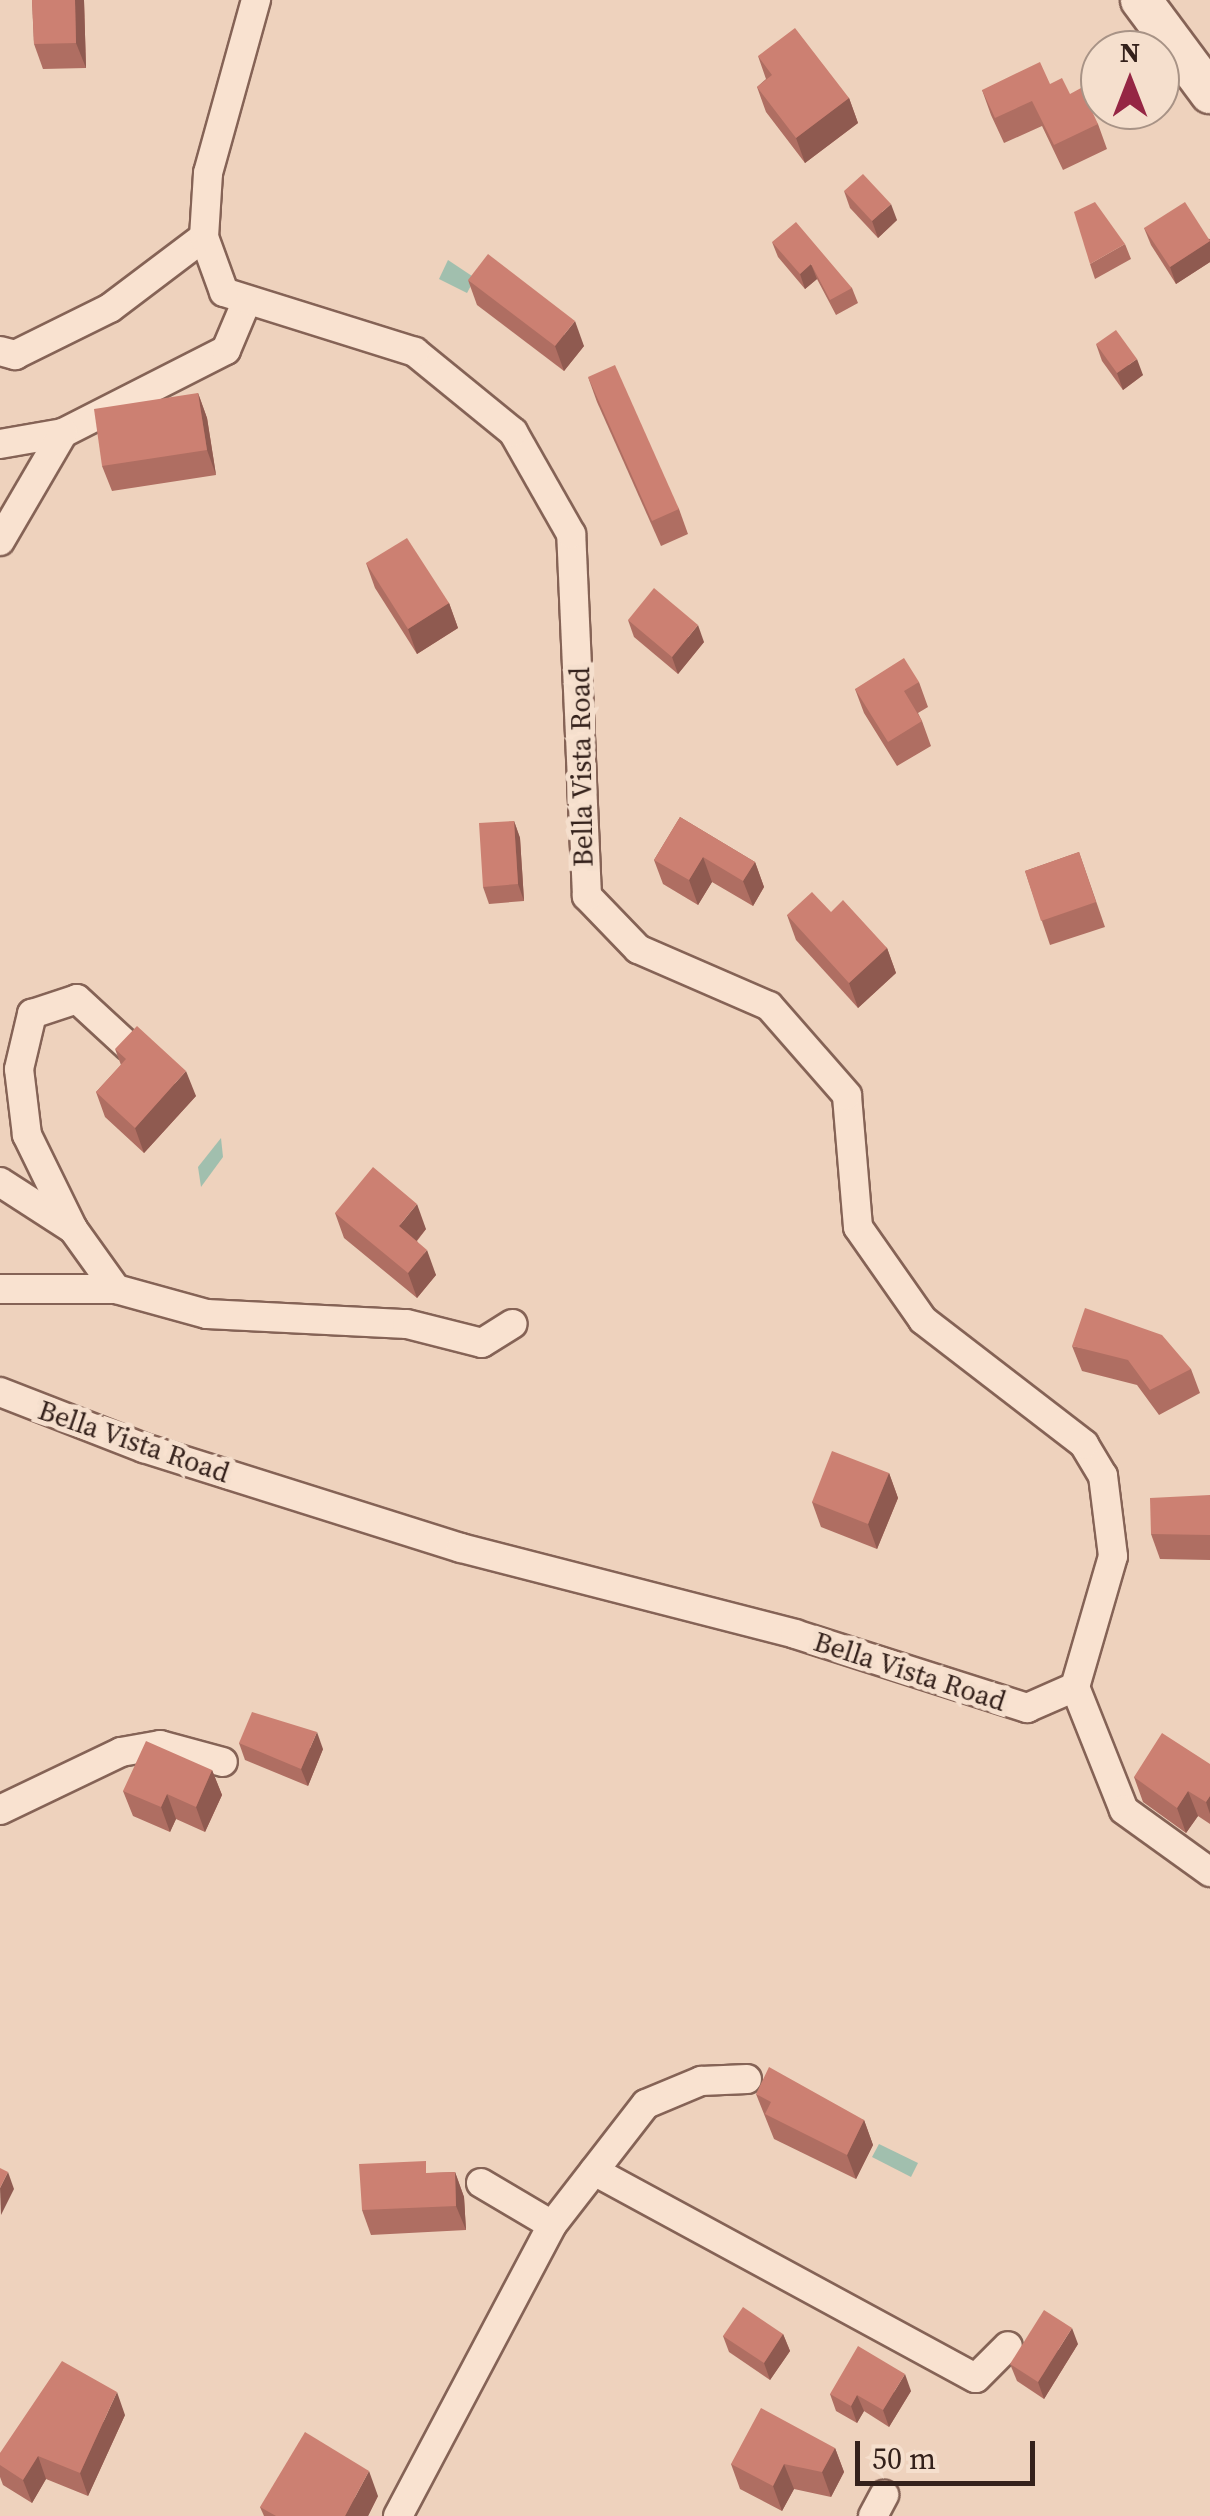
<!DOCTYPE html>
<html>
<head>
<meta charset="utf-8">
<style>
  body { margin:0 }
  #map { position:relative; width:1210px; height:2516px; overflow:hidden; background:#eed2bd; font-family:"Source Serif 4",serif }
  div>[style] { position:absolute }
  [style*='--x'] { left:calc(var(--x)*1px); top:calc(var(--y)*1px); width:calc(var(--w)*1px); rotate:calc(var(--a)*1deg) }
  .water>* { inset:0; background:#a1bfae }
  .roads { filter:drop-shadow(2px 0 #856356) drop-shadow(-2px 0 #856356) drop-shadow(0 2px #856356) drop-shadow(0 -2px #856356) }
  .street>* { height:28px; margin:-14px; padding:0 14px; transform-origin:14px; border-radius:14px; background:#f9e2d0 }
  .secondary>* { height:40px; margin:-20px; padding:0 20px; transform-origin:20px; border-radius:20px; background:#f9e2d0 }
  .wall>* { inset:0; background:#af6e62 }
  .shaded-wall>* { inset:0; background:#8f5a50 }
  .building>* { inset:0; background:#cc8072 }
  span { translate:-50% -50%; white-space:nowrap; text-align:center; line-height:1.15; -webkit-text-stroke:10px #f5dfcd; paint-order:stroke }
  .street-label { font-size:28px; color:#34211b }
  .north { position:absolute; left:1080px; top:30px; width:100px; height:100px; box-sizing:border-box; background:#f5dfcd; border:2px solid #a89386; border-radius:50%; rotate:0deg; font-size:28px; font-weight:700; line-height:40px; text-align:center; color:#34211b }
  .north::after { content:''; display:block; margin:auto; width:35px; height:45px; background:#952644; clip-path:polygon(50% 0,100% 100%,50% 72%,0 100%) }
  .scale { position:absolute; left:855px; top:2441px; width:180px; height:45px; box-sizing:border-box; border:5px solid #34211b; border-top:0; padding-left:12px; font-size:30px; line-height:35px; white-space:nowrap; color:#34211b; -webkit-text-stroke:8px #f5dfcd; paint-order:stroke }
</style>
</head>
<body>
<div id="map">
  <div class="water">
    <div style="clip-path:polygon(448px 260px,475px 278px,467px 293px,439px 279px)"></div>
    <div style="clip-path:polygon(221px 1138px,223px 1157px,201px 1187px,198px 1167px)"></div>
    <div style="clip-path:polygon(879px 2144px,918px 2163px,911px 2177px,872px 2157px)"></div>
  </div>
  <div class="roads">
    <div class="street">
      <div style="--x:0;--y:351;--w:16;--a:15"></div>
      <div style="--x:15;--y:355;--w:106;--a:-26.3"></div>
      <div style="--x:110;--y:308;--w:118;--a:-37.1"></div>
      <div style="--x:0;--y:444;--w:64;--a:-9.9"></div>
      <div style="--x:63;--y:433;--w:183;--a:-27"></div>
      <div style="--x:226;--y:350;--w:49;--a:-67.1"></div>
      <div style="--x:0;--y:541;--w:125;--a:-59.7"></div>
      <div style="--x:0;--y:1182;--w:87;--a:32.8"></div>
      <div style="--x:73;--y:1229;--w:74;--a:54.4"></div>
      <div style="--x:73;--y:1229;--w:105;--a:-116.1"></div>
      <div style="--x:27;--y:1135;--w:66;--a:-96.9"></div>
      <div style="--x:19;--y:1069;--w:57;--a:-76.7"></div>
      <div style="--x:32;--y:1014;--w:47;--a:-18.4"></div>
      <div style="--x:77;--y:999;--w:69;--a:42.7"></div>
      <div style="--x:0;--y:1289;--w:116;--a:0"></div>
      <div style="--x:116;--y:1289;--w:94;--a:15.4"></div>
      <div style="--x:207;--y:1314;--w:200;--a:2.9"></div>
      <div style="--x:407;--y:1324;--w:77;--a:14.2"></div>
      <div style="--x:482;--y:1343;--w:36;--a:-32"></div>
      <div style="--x:0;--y:1392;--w:155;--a:21.3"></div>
      <div style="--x:144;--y:1448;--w:332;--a:17.5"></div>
      <div style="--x:461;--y:1548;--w:345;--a:14.4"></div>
      <div style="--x:795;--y:1634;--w:244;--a:17.7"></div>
      <div style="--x:1027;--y:1708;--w:52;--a:-23.6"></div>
      <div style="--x:1075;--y:1687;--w:136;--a:-73.8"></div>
      <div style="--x:1113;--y:1556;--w:81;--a:-97.1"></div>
      <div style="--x:1103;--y:1476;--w:37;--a:-121"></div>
      <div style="--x:1084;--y:1444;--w:203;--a:-142.4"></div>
      <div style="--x:923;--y:1320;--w:113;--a:-125"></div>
      <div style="--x:858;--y:1227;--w:132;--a:-94.8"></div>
      <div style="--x:847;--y:1095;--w:118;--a:-131.2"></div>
      <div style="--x:769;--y:1006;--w:143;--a:-156.5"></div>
      <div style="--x:638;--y:949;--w:74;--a:-133.9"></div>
      <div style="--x:587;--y:896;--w:362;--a:-92.5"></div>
      <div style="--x:571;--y:534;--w:117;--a:-119.6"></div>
      <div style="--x:513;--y:432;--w:127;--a:-140.8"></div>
      <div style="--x:415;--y:352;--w:200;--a:-162.6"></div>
      <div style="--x:224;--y:292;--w:59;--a:-110"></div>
      <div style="--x:204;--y:237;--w:64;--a:-86.4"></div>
      <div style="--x:208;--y:173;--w:180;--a:-74.5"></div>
      <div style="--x:1075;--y:1687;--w:132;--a:68.3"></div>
      <div style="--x:1124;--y:1810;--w:106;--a:35.8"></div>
      <div style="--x:0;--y:1810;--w:134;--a:-25.6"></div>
      <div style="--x:121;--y:1752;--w:40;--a:-10"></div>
      <div style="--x:160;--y:1745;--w:65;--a:15.1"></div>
      <div style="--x:594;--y:2171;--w:434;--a:28.5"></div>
      <div style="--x:976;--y:2378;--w:45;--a:-45"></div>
      <div style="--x:481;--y:2183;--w:82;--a:30.6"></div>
      <div style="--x:398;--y:2516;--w:329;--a:-62.1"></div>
      <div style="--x:552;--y:2225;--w:153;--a:-52.2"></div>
      <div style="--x:646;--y:2104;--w:60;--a:-22.7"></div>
      <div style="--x:701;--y:2081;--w:46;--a:-2.5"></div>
      <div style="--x:873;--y:2516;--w:24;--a:-62"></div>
    </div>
    <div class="secondary">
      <div style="--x:1141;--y:0;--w:116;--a:53.4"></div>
    </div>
  </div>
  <div class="wall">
    <div style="clip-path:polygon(32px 0,84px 0,86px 68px,43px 69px,34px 44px)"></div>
    <div style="clip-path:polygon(758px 56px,849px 98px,858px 123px,805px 163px,766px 112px,757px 87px,766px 79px)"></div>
    <div style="clip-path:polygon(982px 90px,1070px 94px,1098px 124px,1107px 149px,1063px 170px,1042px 126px,1004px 143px,991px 115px)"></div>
    <div style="clip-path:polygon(844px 191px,897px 220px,878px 238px,850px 208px)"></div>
    <div style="clip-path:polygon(1144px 228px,1210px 239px,1210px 262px,1176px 284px,1151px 245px)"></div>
    <div style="clip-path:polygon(772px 242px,852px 288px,858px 303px,836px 315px,817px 279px,805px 289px,778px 257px)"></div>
    <div style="clip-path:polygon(1125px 244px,1131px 259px,1095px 279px,1090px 264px)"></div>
    <div style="clip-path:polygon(468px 280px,584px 346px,564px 371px,477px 305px)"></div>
    <div style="clip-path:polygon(1096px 344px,1143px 375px,1123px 390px,1102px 361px)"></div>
    <div style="clip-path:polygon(588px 377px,679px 509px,688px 534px,661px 546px,597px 402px)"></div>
    <div style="clip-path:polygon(198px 393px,207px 418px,216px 475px,112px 491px,102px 466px)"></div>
    <div style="clip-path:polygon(366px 563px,449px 603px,458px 628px,417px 654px,375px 588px)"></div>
    <div style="clip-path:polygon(628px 620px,704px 642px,678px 674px,634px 637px)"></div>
    <div style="clip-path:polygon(919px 682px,928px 707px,918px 713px,922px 721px,931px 746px,897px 766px,864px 713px,855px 689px)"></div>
    <div style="clip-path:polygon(680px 817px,755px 862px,764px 887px,753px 906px,712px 882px,698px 905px,663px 884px,654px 860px)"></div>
    <div style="clip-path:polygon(514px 821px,520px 838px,524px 901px,489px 904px,483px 887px)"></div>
    <div style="clip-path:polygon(1079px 852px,1105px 927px,1050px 945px,1025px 871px)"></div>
    <div style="clip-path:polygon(831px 912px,887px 948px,896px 973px,858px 1008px,796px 940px,787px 915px)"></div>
    <div style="clip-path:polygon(115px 1049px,196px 1096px,144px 1153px,105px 1117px,96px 1092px,121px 1065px)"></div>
    <div style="clip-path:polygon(335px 1213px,426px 1229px,417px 1241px,436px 1275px,417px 1298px,344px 1238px)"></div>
    <div style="clip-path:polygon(1072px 1346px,1191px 1369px,1200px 1393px,1159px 1415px,1137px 1385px,1082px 1371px)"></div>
    <div style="clip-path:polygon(889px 1473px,898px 1498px,877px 1549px,821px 1527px,812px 1502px)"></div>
    <div style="clip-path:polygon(1210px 1495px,1210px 1560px,1160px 1559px,1151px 1534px)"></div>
    <div style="clip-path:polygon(239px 1743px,323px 1749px,308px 1786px,245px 1760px)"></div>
    <div style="clip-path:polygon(1210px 1764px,1210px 1824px,1198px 1816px,1186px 1833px,1143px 1802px,1134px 1777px)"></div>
    <div style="clip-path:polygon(212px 1770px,222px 1795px,205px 1832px,176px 1819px,170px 1832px,133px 1816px,123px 1791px)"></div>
    <div style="clip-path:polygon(756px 2094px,864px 2120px,873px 2145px,856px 2179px,774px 2139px)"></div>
    <div style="clip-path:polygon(455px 2172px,464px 2197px,466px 2230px,371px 2235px,362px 2210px,430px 2173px)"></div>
    <div style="clip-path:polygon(783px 2334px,790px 2351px,770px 2380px,729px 2352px,723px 2336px)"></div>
    <div style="clip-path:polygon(1078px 2344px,1044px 2399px,1017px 2381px,1010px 2364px)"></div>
    <div style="clip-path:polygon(911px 2391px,889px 2427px,864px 2411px,857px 2423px,836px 2411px,830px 2394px)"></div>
    <div style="clip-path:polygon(125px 2415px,88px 2496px,46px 2479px,32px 2503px,3px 2485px,0 2477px,0 2453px)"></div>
    <div style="clip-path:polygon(835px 2448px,844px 2472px,831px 2497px,794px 2489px,782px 2511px,740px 2489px,731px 2464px)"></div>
    <div style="clip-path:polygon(378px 2496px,368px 2516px,264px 2516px,260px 2507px)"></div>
  </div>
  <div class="shaded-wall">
    <div style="clip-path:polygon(75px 0,84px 0,86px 68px,76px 43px)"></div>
    <div style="clip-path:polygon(849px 98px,858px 123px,805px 163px,796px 138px)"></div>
    <div style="clip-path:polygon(891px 204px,897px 220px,878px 238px,872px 221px)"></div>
    <div style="clip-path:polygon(1210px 241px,1210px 262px,1176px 284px,1170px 267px)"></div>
    <div style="clip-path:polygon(811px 264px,817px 279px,805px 289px,800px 274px)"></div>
    <div style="clip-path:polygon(575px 321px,584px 346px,564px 371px,555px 346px)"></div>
    <div style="clip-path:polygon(1137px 359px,1143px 375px,1123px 390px,1117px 373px)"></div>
    <div style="clip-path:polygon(198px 393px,207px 418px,216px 475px,207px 450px)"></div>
    <div style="clip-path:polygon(449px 603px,458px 628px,417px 654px,408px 629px)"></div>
    <div style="clip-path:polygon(698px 625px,704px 642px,678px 674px,672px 657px)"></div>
    <div style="clip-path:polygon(514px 821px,520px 838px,524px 901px,518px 884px)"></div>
    <div style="clip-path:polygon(703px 857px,712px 882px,698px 905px,689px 880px)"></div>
    <div style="clip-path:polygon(755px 862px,764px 887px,753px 906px,743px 881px)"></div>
    <div style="clip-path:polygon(887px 948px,896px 973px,858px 1008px,849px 983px)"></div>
    <div style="clip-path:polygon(186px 1071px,196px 1096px,144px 1153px,135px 1128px)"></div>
    <div style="clip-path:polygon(417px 1204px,426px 1229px,408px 1251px,399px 1226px)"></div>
    <div style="clip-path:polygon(427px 1250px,436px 1275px,417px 1298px,408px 1273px)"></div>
    <div style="clip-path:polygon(889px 1473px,898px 1498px,877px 1549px,868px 1524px)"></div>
    <div style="clip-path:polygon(317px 1732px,323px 1749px,308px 1786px,301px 1769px)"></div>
    <div style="clip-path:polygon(212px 1770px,222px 1795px,205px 1832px,196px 1807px)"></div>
    <div style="clip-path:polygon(1188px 1791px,1198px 1816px,1186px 1833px,1177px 1808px)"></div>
    <div style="clip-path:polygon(167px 1794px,176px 1819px,170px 1832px,161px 1807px)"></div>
    <div style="clip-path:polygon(1210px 1796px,1210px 1814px,1206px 1802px)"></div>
    <div style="clip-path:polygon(864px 2120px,873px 2145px,856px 2179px,847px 2155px)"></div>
    <div style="clip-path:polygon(8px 2172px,14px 2189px,1px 2215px,0 2188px)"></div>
    <div style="clip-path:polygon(455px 2172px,464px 2197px,466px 2230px,456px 2206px)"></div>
    <div style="clip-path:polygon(1072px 2328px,1078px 2344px,1044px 2399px,1038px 2382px)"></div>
    <div style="clip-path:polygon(783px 2334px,790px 2351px,770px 2380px,764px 2363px)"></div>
    <div style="clip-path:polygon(905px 2374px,911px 2391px,889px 2427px,883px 2410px)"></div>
    <div style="clip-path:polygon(117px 2392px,125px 2415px,88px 2496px,80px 2473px)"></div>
    <div style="clip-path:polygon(857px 2395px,864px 2411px,857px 2423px,851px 2406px)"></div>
    <div style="clip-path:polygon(835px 2448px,844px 2472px,831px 2497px,822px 2472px)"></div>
    <div style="clip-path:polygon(38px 2456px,46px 2479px,32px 2503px,23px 2480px)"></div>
    <div style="clip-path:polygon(784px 2464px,794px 2489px,782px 2511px,773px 2486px)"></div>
    <div style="clip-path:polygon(369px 2471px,378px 2496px,368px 2516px,345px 2516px)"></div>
  </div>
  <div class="building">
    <div style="clip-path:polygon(32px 0,75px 0,76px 43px,34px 44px)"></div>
    <div style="clip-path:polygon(795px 28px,849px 98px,796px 138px,757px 87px,772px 75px,758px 56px)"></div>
    <div style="clip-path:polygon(1040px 62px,1050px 84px,1062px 78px,1070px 94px,1081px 88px,1098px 124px,1054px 145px,1032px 101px,995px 118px,982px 90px)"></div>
    <div style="clip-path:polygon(863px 174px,891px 204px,872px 221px,844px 191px)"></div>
    <div style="clip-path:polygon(1095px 202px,1125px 244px,1090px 264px,1074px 212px)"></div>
    <div style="clip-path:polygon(1185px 202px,1210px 241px,1170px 267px,1144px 228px)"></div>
    <div style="clip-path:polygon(796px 222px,852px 288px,830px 300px,811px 264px,800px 274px,772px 242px)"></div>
    <div style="clip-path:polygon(488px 254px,575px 321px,555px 346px,468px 280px)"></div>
    <div style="clip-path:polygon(1116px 330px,1137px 359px,1117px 373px,1096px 344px)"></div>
    <div style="clip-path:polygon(615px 365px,679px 509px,652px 521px,588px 377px)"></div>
    <div style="clip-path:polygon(198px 393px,207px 450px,102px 466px,94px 409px)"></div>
    <div style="clip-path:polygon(407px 538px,449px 603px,408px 629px,366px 563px)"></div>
    <div style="clip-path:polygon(654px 588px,698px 625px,672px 657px,628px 620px)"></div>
    <div style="clip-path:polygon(904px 658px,919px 682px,904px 691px,922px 721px,888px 742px,855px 689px)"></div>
    <div style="clip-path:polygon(680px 817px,755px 862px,743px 881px,703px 857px,689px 880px,654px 860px)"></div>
    <div style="clip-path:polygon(514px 821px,518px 884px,483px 887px,479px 823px)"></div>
    <div style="clip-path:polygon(1079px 852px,1096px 902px,1041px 921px,1025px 871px)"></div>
    <div style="clip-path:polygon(812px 892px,831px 912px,843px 900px,887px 948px,849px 983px,787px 915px)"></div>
    <div style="clip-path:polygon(137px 1026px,186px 1071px,135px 1128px,96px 1092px,126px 1059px,115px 1049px)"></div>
    <div style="clip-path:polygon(373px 1167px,417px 1204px,399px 1226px,427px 1250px,408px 1273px,335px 1213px)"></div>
    <div style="clip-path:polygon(1085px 1308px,1162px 1335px,1191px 1369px,1150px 1390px,1128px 1360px,1072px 1346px)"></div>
    <div style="clip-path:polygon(832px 1451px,889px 1473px,868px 1524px,812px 1502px)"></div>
    <div style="clip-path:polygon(1210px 1495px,1210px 1535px,1151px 1534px,1150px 1498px)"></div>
    <div style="clip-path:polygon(252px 1712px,317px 1732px,301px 1769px,239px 1743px)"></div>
    <div style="clip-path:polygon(1162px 1733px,1210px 1764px,1210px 1796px,1206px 1802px,1188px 1791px,1177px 1808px,1134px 1777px)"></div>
    <div style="clip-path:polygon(146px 1741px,212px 1770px,196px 1807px,167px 1794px,161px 1807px,123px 1791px)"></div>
    <div style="clip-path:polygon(769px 2067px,864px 2120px,847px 2155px,765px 2114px,771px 2102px,756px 2094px)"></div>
    <div style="clip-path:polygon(426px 2161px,426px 2173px,455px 2172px,456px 2206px,362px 2210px,359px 2164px)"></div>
    <div style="clip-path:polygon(0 2168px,8px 2172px,0 2188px)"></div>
    <div style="clip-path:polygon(743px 2307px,783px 2334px,764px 2363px,723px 2336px)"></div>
    <div style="clip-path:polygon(1044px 2310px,1072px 2328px,1038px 2382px,1010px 2364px)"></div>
    <div style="clip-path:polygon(858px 2346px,905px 2374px,883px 2410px,857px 2395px,851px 2406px,830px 2394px)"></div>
    <div style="clip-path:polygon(62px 2361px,117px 2392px,80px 2473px,38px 2456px,23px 2480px,0 2465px,0 2453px)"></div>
    <div style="clip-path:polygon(761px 2408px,835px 2448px,822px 2472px,784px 2464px,773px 2486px,731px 2464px)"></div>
    <div style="clip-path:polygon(305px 2432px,369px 2471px,345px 2516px,276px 2516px,260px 2507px)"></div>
  </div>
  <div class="street-label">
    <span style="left:581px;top:767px;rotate:-91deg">Bella Vista Road</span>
    <span style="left:134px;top:1441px;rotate:19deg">Bella Vista Road</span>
    <span style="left:910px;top:1671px;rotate:18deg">Bella Vista Road</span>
  </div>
  <div class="north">N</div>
  <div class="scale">50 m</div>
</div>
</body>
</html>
